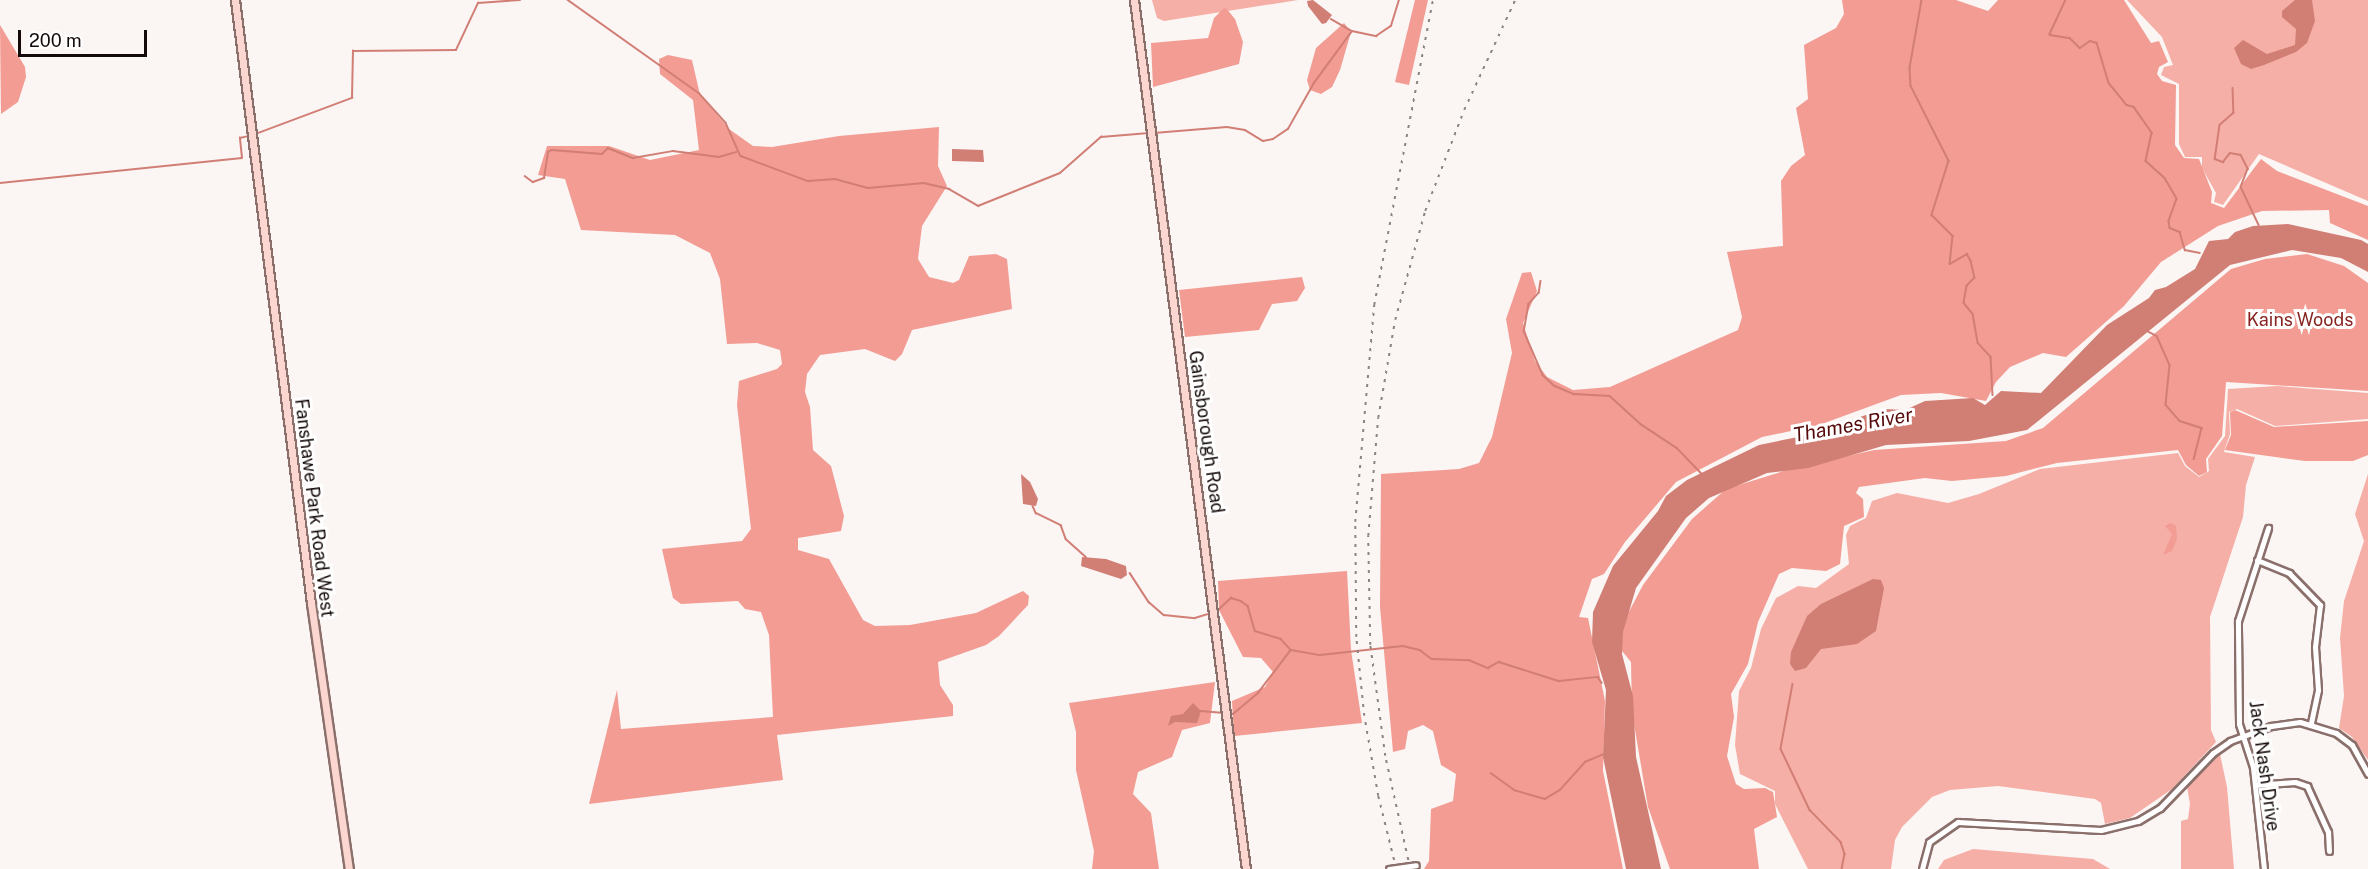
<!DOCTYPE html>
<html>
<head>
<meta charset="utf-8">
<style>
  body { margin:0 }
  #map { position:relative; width:2368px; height:869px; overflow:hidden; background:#fbf5f4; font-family:"Public Sans",sans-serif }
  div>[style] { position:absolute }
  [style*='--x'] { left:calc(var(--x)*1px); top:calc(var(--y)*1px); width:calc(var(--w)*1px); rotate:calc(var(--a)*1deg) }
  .green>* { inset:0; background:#f6afa6 }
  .forest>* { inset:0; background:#f29c93 }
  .water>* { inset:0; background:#d17e75 }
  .stream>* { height:1.5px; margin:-0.75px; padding:0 0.75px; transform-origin:0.75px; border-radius:0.75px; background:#d17e75 }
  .roads { filter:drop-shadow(2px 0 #8a6f6b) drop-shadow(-2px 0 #8a6f6b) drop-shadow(0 2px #8a6f6b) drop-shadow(0 -2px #8a6f6b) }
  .minor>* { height:5px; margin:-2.5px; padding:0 2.5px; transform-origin:2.5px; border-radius:2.5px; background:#fff }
  .major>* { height:7px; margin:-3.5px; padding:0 3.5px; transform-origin:3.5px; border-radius:3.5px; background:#fcd6d1 }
  .rail>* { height:1.5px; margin-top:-0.75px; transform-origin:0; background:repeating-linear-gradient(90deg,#8c8483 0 3px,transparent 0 9px) }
  .bridges { filter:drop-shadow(2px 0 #8a6f6b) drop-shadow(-2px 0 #8a6f6b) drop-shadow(0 2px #8a6f6b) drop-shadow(0 -2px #8a6f6b) }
  .minor-bridge>* { height:5px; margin:-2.5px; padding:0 2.5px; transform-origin:2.5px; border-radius:2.5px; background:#fff }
  span { translate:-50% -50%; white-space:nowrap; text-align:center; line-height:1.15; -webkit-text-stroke:6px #fff; paint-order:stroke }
  .park-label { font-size:18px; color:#872421 }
  .street-label { font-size:18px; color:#140a09 }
  .water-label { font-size:20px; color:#55090a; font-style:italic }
  .scale { position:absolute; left:18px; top:30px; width:129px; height:27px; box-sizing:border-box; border:3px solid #140a09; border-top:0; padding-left:8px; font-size:18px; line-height:21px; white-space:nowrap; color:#140a09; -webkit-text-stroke:4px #fff; paint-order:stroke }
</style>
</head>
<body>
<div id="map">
  <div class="green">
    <div style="clip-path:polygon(1152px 0,1298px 0,1164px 21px,1157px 18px)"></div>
    <div style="clip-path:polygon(2127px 0,2368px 0,2368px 201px,2259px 154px,2223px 205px,2214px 202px,2216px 193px,2202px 168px,2202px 157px,2185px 157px,2179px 144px,2179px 84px,2161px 75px,2164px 67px,2173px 65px,2162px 37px)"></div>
    <div style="clip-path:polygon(2277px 386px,2368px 393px,2368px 419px,2275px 426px,2237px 409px,2229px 412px,2230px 434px,2224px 452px,2255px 457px,2246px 485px,2243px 517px,2210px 617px,2211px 730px,2216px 742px,2172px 789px,2130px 818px,2105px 824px,2101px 803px,2095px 799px,1998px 786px,1950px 790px,1932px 797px,1902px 827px,1895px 840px,1891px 869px,1808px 869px,1775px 804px,1775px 791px,1740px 774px,1735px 745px,1739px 691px,1751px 668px,1761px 629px,1776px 598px,1798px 586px,1816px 588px,1849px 564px,1846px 535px,1850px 526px,1866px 518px,1872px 501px,1897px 493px,1948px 503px,1979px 494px,2040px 469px,2178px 453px,2185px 466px,2199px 477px,2209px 471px,2208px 459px,2225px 436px,2228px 389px)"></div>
    <div style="clip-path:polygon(2368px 474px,2368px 760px,2352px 737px,2339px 728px,2344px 696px,2340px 638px,2344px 601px,2364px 541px,2355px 514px)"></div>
    <div style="clip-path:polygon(2220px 754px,2227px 787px,2234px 869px,2181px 869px,2181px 821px,2188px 819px,2190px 804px,2187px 787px)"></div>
    <div style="clip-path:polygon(1973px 849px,2093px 859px,2110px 869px,1938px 869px,1944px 860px)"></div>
  </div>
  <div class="forest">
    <div style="clip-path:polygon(1415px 0,1428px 0,1409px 85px,1395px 82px)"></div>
    <div style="clip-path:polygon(1842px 0,1956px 0,1988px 11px,1998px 0,2124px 0,2151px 43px,2159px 41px,2168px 62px,2159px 67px,2157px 74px,2162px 81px,2176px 85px,2175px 145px,2184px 158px,2199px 159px,2212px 192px,2211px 203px,2224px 208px,2261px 159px,2277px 171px,2368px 206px,2368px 240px,2330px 223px,2329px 210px,2262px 211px,2218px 226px,2161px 262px,2124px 306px,2066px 357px,2043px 353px,2010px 367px,1996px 382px,1986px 401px,1941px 393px,1901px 395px,1819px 425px,1762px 437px,1676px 482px,1625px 542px,1604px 574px,1592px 579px,1579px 617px,1588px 618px,1605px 701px,1603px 771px,1623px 869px,1424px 869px,1429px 861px,1431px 809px,1453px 801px,1456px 774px,1441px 765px,1433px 731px,1423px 725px,1408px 731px,1405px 749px,1393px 752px,1380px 607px,1381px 474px,1459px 469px,1479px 463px,1492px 437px,1512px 353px,1506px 319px,1522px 273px,1531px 272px,1537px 291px,1523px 323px,1535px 361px,1547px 377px,1573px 390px,1610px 387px,1738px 330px,1742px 317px,1727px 252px,1783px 246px,1781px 181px,1791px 166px,1805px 155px,1796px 108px,1808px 99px,1804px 45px,1836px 28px,1844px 14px)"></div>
    <div style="clip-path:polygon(1225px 7px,1235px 19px,1243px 42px,1239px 64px,1153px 87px,1151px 43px,1208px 38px,1214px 18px)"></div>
    <div style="clip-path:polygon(1344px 23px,1351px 32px,1340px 70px,1332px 87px,1321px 94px,1310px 90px,1307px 80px,1316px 48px)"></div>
    <div style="clip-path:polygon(0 25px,25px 67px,26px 77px,18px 102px,1px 114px)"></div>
    <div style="clip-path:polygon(668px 55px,692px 60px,700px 95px,729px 129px,753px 146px,772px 147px,839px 136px,939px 127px,938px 166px,947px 186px,922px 226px,918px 259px,929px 277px,953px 283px,959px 280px,969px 256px,996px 254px,1007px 259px,1012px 309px,912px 330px,902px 354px,895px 361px,865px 349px,820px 355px,807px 374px,805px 392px,810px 407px,813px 450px,831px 466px,844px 516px,841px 531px,798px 538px,798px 550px,829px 559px,863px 620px,875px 626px,910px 625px,976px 613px,1023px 591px,1029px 596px,1028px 605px,999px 636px,986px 645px,938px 662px,940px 685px,953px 705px,953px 716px,777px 735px,783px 780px,589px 804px,617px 690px,621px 729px,773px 717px,769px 635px,761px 612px,745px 609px,738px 601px,681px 604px,673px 598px,662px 549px,742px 541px,751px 529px,737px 405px,739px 381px,777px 369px,782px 364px,780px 350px,757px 343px,727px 344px,720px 279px,710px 253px,675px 235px,581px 230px,565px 179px,538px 175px,547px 146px,609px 146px,650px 160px,699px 150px,693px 100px,660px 74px,659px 59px)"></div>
    <div style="clip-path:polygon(2307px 254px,2344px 266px,2368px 283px,2368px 391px,2226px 382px,2222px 436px,2206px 459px,2207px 472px,2199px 476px,2186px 465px,2178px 450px,2057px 463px,2006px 476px,1952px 481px,1925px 478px,1859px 487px,1856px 493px,1863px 499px,1864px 517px,1844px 526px,1840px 564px,1826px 571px,1792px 568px,1779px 574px,1758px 622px,1748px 664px,1731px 694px,1734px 717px,1727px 756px,1736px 784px,1744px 789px,1765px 788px,1773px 792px,1777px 817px,1754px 829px,1759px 869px,1670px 869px,1648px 807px,1632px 712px,1631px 662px,1622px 651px,1622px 625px,1643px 585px,1692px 519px,1726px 489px,1790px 469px,1874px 450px,2006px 441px,2043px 428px,2231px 269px,2265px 259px)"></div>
    <div style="clip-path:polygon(1302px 277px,1305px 288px,1297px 301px,1272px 304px,1259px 330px,1185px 337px,1179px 290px)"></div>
    <div style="clip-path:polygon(2235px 410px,2274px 427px,2368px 421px,2368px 455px,2353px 461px,2305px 461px,2225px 450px,2231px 435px,2230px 412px)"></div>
    <div style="clip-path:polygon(2171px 523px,2176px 526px,2177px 539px,2172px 551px,2163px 555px,2172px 534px,2165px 526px)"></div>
    <div style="clip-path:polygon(1347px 571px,1351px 650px,1362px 723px,1234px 736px,1232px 701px,1265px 687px,1273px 672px,1261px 658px,1243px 657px,1219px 610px,1218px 581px)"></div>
    <div style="clip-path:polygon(1215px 682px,1210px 723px,1182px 730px,1172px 757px,1138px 772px,1133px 794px,1151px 813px,1159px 869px,1092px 869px,1094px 851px,1076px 770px,1076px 732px,1069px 703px)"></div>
  </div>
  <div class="water">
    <div style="clip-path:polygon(1313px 0,1332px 15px,1326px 23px,1322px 24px,1308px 6px,1307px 1px)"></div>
    <div style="clip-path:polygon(2295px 0,2312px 0,2315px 21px,2307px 43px,2296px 52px,2264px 65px,2251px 69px,2241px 64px,2234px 48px,2243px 40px,2267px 54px,2295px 45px,2296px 29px,2282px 17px,2282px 11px)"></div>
    <div style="clip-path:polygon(952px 149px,983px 150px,984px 162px,952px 161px)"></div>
    <div style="clip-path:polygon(2288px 224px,2361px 240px,2368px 244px,2368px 272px,2341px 258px,2292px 250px,2230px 265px,2027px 430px,1969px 441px,1886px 445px,1808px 468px,1767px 473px,1709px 498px,1686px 518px,1636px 588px,1623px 632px,1622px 654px,1633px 696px,1636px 757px,1661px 869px,1626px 869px,1603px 757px,1606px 690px,1592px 642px,1593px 612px,1613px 566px,1658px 511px,1666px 496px,1687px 480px,1759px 445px,1803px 436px,1884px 409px,1905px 410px,1925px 401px,1973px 398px,1985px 405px,2001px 391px,2041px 393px,2107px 325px,2149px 298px,2155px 290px,2166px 287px,2195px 269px,2209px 241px,2228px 239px,2235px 232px,2253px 226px)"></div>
    <div style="clip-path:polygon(1021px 474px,1030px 482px,1038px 499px,1036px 506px,1023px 504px)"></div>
    <div style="clip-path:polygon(1082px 557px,1106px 559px,1126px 566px,1127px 575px,1121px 579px,1081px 566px)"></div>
    <div style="clip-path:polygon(1873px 579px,1881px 580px,1884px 588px,1876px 631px,1857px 644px,1821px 649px,1806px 668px,1795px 671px,1790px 664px,1791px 652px,1807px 616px,1821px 604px)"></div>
    <div style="clip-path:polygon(1193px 703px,1201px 711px,1197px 723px,1175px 722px,1168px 726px,1171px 716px,1183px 714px)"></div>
  </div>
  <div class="stream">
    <div style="--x:568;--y:0;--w:161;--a:35.4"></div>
    <div style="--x:699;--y:93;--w:40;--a:48"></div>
    <div style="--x:726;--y:123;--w:36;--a:66"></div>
    <div style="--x:741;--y:156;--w:72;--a:20.5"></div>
    <div style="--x:808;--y:181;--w:27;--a:-4"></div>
    <div style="--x:835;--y:179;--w:34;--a:15"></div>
    <div style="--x:868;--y:188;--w:56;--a:-5.1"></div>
    <div style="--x:924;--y:183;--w:26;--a:13"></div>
    <div style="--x:949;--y:189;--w:34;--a:30"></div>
    <div style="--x:978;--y:206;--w:88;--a:-21.9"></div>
    <div style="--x:1060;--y:173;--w:55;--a:-41.3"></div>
    <div style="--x:1101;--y:137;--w:48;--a:-4.8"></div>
    <div style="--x:1922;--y:0;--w:69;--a:100"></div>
    <div style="--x:1910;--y:68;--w:18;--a:87"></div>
    <div style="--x:1911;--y:86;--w:84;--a:63.1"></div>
    <div style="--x:1949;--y:161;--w:57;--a:107.5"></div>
    <div style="--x:1932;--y:215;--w:30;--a:45"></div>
    <div style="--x:1953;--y:236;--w:28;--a:96"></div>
    <div style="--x:1950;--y:264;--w:20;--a:-30"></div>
    <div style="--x:1967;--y:254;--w:8;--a:60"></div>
    <div style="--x:1971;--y:261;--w:17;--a:77"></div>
    <div style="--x:1975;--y:278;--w:11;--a:135"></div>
    <div style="--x:1967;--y:286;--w:17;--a:100"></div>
    <div style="--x:1964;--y:303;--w:14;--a:51"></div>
    <div style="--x:1973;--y:314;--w:29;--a:80"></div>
    <div style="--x:1978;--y:343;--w:19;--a:47"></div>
    <div style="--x:1991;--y:357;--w:38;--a:87"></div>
    <div style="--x:2066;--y:0;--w:38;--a:115"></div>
    <div style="--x:2050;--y:35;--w:20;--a:9"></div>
    <div style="--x:2070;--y:38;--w:14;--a:45"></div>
    <div style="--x:2080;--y:48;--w:12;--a:-35"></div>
    <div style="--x:2090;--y:41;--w:7;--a:16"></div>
    <div style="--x:2097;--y:43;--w:42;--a:73.3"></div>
    <div style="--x:2109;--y:83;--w:28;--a:51"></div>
    <div style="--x:2127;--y:105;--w:7;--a:16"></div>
    <div style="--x:2134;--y:107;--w:32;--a:55"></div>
    <div style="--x:2152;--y:133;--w:29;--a:102"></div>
    <div style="--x:2146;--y:161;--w:25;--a:42"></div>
    <div style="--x:2165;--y:178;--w:24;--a:60"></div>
    <div style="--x:2177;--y:199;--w:23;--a:110"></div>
    <div style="--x:2169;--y:221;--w:7;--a:82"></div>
    <div style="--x:2170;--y:228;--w:11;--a:22"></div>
    <div style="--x:2180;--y:232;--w:19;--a:74"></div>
    <div style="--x:2185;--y:250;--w:15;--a:11"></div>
    <div style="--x:1331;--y:19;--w:24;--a:30"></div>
    <div style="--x:1352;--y:31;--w:25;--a:12"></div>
    <div style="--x:1376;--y:36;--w:18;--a:-34"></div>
    <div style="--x:1391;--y:26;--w:27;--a:-73"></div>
    <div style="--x:2233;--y:88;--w:25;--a:88"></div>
    <div style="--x:2234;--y:113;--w:18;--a:139"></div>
    <div style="--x:2220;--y:125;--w:34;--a:98"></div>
    <div style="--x:2215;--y:159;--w:9;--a:21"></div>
    <div style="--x:2223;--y:162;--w:11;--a:-52"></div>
    <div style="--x:2230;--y:153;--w:11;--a:10"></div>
    <div style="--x:2241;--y:155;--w:16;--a:63"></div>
    <div style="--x:2248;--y:169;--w:19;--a:111"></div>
    <div style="--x:2241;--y:187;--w:42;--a:64.7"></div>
    <div style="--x:1154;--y:133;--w:73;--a:-4.7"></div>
    <div style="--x:1227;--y:127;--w:18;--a:9"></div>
    <div style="--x:1245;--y:130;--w:21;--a:31"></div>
    <div style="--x:1263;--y:141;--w:10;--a:-11"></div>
    <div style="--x:1273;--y:139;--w:18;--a:-34"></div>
    <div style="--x:1288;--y:129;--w:53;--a:-60.5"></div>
    <div style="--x:1314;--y:83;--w:64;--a:-53.8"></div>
    <div style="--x:253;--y:135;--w:106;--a:-20.5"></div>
    <div style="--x:352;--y:98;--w:47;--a:-88.8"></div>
    <div style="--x:353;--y:51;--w:103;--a:-0.6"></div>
    <div style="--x:456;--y:50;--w:52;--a:-64.9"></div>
    <div style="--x:478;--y:3;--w:42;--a:-4.1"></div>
    <div style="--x:525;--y:176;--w:10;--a:37"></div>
    <div style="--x:533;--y:182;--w:12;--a:-20"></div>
    <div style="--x:544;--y:178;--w:26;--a:-81"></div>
    <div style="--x:548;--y:152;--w:4;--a:-27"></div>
    <div style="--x:552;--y:150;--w:50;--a:4.6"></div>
    <div style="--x:602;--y:154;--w:8;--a:-45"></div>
    <div style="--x:608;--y:148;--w:27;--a:22"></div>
    <div style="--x:633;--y:158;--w:41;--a:-9.9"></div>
    <div style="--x:673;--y:151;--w:46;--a:7.4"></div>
    <div style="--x:719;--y:157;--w:18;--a:-16"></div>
    <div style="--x:0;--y:183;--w:243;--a:-5.9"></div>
    <div style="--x:242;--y:158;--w:20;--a:-96"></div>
    <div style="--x:240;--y:138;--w:9;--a:-13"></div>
    <div style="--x:1541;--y:281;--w:12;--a:99"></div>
    <div style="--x:1539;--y:293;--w:15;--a:132"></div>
    <div style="--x:1529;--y:304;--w:27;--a:100"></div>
    <div style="--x:1524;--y:331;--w:48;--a:66.6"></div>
    <div style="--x:1543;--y:375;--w:16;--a:43"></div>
    <div style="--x:1555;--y:386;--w:21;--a:23"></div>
    <div style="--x:1574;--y:394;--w:36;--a:3"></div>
    <div style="--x:1610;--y:396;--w:43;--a:42.2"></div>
    <div style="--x:1642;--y:425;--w:42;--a:33.3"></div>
    <div style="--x:1677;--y:448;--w:35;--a:46"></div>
    <div style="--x:2147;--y:331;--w:11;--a:27"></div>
    <div style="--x:2157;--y:336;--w:32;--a:66"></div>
    <div style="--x:2170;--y:365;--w:40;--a:95.7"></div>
    <div style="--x:2166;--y:405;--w:21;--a:49"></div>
    <div style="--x:2180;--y:421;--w:23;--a:18"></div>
    <div style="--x:2202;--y:428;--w:32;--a:104"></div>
    <div style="--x:1033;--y:506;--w:8;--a:67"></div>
    <div style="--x:1036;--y:513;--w:28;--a:26"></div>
    <div style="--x:1061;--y:525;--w:15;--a:70"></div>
    <div style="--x:1066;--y:539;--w:27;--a:42"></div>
    <div style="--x:1130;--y:573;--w:35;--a:57"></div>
    <div style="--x:1149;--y:602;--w:20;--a:41"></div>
    <div style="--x:1164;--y:615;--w:31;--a:6"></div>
    <div style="--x:1195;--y:618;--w:17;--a:-17"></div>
    <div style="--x:1216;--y:612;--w:21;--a:-43"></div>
    <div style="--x:1231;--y:598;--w:10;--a:17"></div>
    <div style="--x:1241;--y:601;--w:9;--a:36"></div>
    <div style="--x:1248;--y:606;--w:26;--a:74"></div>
    <div style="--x:1255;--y:631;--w:27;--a:17"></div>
    <div style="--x:1281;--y:639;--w:15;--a:48"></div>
    <div style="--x:1291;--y:650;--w:29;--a:10"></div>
    <div style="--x:1320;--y:655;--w:83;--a:-6.2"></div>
    <div style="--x:1403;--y:646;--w:17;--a:13"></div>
    <div style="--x:1420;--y:650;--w:15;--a:37"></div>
    <div style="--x:1432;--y:659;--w:37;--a:2"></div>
    <div style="--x:1469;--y:660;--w:21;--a:23"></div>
    <div style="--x:1488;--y:668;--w:13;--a:-29"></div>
    <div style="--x:1499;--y:662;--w:63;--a:17.6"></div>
    <div style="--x:1559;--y:681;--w:39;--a:-6"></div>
    <div style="--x:1598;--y:677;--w:7;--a:56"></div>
    <div style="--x:1793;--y:684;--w:66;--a:100.5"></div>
    <div style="--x:1781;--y:749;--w:68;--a:64.6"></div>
    <div style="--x:1810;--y:810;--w:45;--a:45.9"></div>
    <div style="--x:1841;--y:842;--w:13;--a:72"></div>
    <div style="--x:1845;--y:854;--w:15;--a:101"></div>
    <div style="--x:1201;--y:711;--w:23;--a:5"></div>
    <div style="--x:1228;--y:713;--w:5;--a:11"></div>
    <div style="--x:1233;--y:714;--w:33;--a:-40"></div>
    <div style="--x:1258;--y:693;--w:53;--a:-52.7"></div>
    <div style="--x:1491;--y:773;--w:29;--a:36"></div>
    <div style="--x:1514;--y:790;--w:32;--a:16"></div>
    <div style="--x:1545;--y:799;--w:17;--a:-31"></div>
    <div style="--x:1560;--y:790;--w:38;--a:-48"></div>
    <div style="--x:1585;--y:762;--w:21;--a:-23"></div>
  </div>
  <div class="roads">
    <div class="minor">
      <div style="--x:2257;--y:560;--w:35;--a:22"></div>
      <div style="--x:2289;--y:573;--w:45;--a:45.9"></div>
      <div style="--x:2320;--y:605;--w:42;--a:96.8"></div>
      <div style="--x:2315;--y:647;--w:43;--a:86"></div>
      <div style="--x:2318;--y:690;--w:34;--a:102"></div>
      <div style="--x:2255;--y:785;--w:40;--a:-4.3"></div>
      <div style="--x:2295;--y:782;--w:13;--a:18"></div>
      <div style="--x:2307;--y:786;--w:51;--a:65.5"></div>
      <div style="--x:2328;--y:832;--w:19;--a:87"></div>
      <div style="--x:1922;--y:869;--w:28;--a:-75"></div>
      <div style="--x:1929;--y:842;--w:35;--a:-35"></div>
      <div style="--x:1958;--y:822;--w:143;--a:3.2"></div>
      <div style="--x:2101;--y:830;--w:38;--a:-14"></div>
      <div style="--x:2138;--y:821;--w:26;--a:-31"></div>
      <div style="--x:2160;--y:808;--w:76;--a:-46.1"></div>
      <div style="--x:2213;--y:753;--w:21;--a:-35"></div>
      <div style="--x:2230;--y:741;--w:44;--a:-20.1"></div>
      <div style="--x:2271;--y:726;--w:29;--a:-8"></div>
      <div style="--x:2300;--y:722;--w:38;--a:17"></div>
      <div style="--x:2336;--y:733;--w:20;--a:37"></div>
      <div style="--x:2352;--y:745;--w:33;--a:61"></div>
      <div style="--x:2264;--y:869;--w:103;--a:-96.2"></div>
      <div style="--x:2253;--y:767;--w:45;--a:-108"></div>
      <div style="--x:2239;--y:724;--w:103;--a:-90.6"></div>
      <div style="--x:2238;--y:621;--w:98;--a:-72.1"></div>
    </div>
    <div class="major">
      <div style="--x:235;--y:0;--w:608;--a:82.82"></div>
      <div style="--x:311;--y:603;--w:269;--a:81.9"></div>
      <div style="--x:1134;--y:0;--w:876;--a:82.66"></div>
    </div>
  </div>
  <div class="rail">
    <div style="--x:1396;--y:869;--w:75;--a:-103.9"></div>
    <div style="--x:1378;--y:796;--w:81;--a:-99.9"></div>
    <div style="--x:1364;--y:716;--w:79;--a:-95.8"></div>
    <div style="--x:1356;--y:637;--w:115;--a:-90.5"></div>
    <div style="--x:1355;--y:522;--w:218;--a:-85"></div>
    <div style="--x:1374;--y:305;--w:311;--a:-79.1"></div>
    <div style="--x:1410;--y:869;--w:116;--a:-102.5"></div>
    <div style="--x:1385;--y:756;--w:112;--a:-97.7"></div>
    <div style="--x:1370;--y:645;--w:109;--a:-91.1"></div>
    <div style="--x:1368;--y:536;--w:118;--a:-85.2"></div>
    <div style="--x:1378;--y:418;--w:99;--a:-80.2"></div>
    <div style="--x:1395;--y:320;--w:113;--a:-74.6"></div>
    <div style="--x:1425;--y:211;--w:108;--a:-68.9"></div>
    <div style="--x:1464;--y:110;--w:121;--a:-65.1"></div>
  </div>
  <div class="bridges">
    <div class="minor-bridge">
      <div style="--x:1389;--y:869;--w:27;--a:-8"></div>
    </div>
  </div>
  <div class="park-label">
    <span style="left:2300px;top:320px">Kains Woods</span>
  </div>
  <div class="street-label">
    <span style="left:1206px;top:432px;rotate:82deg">Gainsborough Road</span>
    <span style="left:314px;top:508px;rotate:83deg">Fanshawe Park Road West</span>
    <span style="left:2264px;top:766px;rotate:82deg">Jack Nash Drive</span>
  </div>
  <div class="water-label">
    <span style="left:1853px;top:425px;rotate:-10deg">Thames River</span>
  </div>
  <div class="scale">200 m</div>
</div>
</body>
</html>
